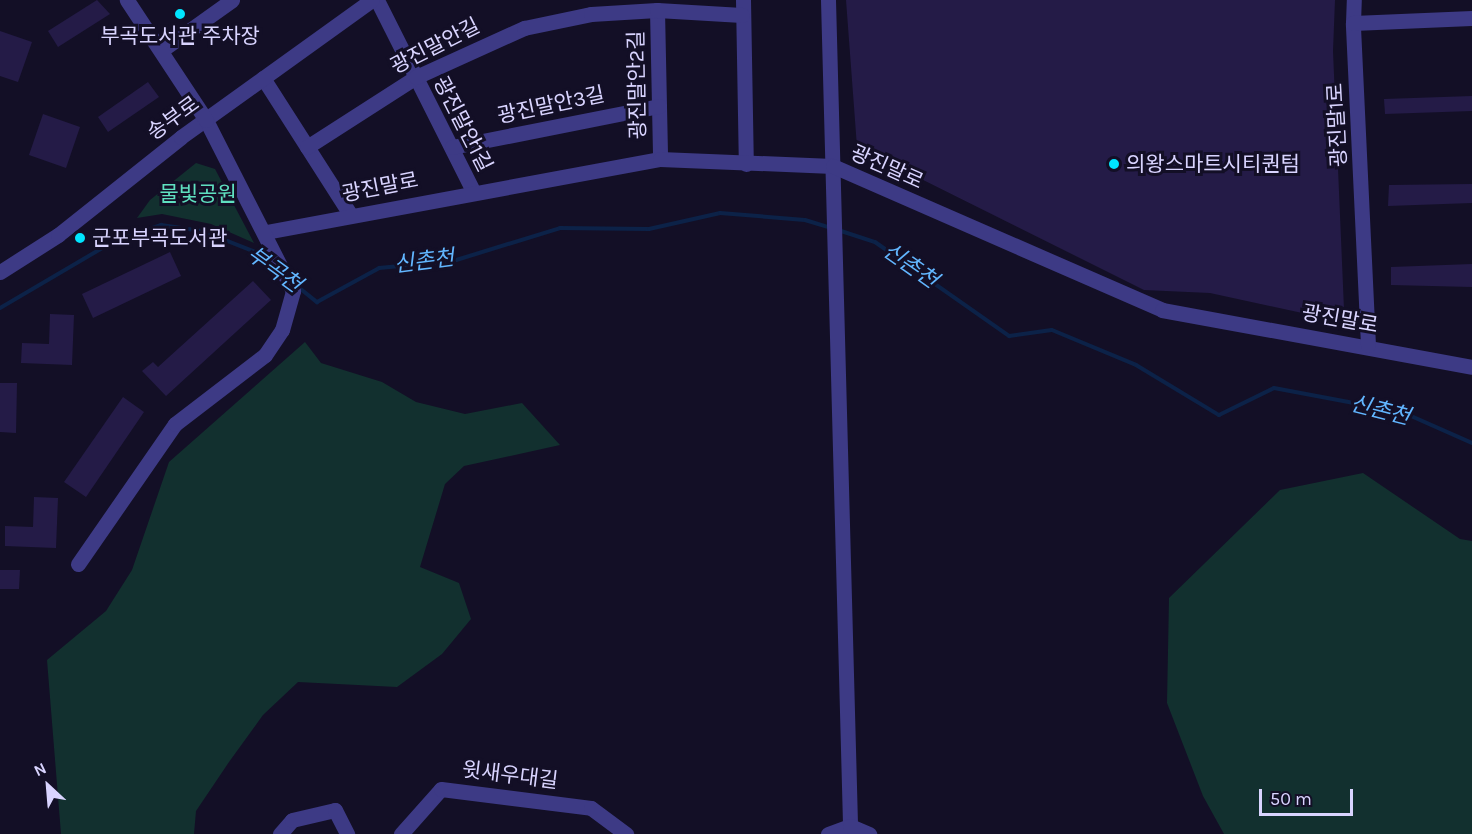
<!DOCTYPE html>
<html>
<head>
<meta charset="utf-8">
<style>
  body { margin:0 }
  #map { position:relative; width:1472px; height:834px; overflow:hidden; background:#130f26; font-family:Karla,"Noto Sans KR",sans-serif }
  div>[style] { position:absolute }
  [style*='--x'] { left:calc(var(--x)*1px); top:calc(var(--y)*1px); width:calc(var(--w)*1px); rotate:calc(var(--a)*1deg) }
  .green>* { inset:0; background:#12302f }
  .stream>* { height:4px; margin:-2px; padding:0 2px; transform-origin:2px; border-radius:2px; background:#0c2248 }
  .building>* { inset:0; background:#241b47 }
  .minor>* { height:15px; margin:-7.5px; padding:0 7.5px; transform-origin:7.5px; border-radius:7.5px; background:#3d3a85 }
  .dots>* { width:16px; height:16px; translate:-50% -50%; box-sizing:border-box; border:3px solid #130f26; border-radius:50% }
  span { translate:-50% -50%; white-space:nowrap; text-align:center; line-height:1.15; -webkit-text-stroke:6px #130f26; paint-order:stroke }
  .poi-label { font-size:21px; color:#d9d4ff }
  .left { translate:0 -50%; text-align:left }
  .street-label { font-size:21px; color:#d9d4ff }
  .park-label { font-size:21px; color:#5fe0c0 }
  .water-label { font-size:22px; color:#62b6ff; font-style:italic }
  .north { position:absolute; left:18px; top:756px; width:60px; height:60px; -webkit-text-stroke:4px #130f26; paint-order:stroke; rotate:334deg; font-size:16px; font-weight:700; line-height:24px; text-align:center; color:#d9d4ff }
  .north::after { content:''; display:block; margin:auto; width:21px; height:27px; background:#d9d4ff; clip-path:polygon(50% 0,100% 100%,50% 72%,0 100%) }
  .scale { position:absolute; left:1259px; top:789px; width:94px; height:27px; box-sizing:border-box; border:3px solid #d9d4ff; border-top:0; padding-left:8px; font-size:18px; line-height:21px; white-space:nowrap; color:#d9d4ff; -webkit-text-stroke:4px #130f26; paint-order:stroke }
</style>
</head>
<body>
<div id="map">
  <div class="green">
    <div style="clip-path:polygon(196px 163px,215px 169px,254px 243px,211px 224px,162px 214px,137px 218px,150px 200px)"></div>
    <div style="clip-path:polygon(305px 342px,321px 363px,382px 382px,416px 402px,465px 414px,522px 403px,560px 445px,464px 466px,445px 484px,420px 567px,459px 583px,471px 619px,442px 654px,397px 687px,298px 682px,263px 715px,229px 762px,196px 811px,194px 834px,61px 834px,47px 660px,106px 611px,132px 570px,169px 462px)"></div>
    <div style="clip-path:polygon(1363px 473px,1460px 539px,1472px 541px,1472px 834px,1224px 834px,1203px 796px,1167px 703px,1169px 598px,1280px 490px)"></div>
  </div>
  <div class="stream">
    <div style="--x:838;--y:230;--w:39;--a:18"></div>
    <div style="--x:875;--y:242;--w:164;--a:35"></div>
    <div style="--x:1009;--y:336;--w:43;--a:-7.9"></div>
    <div style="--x:1052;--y:330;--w:91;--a:22.6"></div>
    <div style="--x:1136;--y:365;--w:97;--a:31.1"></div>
    <div style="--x:1219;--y:415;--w:61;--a:-26.1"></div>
    <div style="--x:1274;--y:388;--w:130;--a:10.6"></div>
    <div style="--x:1402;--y:412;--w:77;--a:23.9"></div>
    <div style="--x:297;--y:286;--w:26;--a:39"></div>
    <div style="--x:317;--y:302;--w:71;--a:-28.7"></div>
    <div style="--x:379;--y:268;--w:74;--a:-5.4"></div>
    <div style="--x:453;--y:261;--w:112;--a:-17.1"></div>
    <div style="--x:560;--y:228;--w:89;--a:0.6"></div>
    <div style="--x:649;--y:229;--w:73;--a:-12.7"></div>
    <div style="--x:720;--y:213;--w:85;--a:4.7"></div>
    <div style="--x:805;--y:220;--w:27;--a:17"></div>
    <div style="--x:0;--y:308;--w:132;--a:-30.4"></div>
    <div style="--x:114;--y:241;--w:50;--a:-18.8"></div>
    <div style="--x:161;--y:225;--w:41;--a:8.3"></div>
    <div style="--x:202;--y:231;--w:55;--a:21.4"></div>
    <div style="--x:253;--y:251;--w:28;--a:38"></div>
  </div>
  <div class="building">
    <div style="clip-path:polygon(97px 0,110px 14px,58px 47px,48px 31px)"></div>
    <div style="clip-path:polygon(846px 0,1335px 0,1333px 51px,1344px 309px,1330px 319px,1210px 293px,1144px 290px,857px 147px)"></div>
    <div style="clip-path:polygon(0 31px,32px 42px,18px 82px,0 76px)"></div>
    <div style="clip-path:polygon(148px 82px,159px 97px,108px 132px,98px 117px)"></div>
    <div style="clip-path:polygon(1472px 96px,1472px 111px,1385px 114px,1384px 99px)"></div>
    <div style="clip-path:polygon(43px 114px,80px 127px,66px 168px,29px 155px)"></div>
    <div style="clip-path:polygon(1472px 184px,1472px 203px,1388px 206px,1389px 185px)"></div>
    <div style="clip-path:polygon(170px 252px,181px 276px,93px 318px,82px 294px)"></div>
    <div style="clip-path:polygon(1472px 264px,1472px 287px,1391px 285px,1391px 267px)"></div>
    <div style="clip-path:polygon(253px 281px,271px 300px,166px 396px,142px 371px,153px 362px,158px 367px)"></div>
    <div style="clip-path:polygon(50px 314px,74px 315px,72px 365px,21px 363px,22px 343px,49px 344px)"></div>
    <div style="clip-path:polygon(0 383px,17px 383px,16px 433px,0 432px)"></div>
    <div style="clip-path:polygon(123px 397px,144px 412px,86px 497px,64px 482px)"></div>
    <div style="clip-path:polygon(34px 497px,58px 498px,56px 548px,5px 546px,5px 526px,33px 527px)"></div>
    <div style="clip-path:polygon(0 570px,20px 570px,19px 589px,0 589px)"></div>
  </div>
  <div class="minor">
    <div style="--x:377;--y:0;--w:214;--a:63.3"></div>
    <div style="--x:743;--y:0;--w:164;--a:89"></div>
    <div style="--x:828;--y:0;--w:826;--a:88.47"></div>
    <div style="--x:657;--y:10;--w:149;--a:88.8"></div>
    <div style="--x:1353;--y:23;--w:23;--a:-88"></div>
    <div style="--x:162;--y:50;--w:86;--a:-35.5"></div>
    <div style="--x:263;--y:78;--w:161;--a:57.4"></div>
    <div style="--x:307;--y:147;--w:130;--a:-32.7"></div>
    <div style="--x:416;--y:77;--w:119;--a:-24.4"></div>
    <div style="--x:524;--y:28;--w:68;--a:-11.8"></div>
    <div style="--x:591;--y:14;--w:66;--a:-3.5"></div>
    <div style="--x:657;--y:10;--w:85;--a:3.4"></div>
    <div style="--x:452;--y:147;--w:211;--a:-11.2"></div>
    <div style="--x:266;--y:232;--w:401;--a:-10.5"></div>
    <div style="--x:660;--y:159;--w:173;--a:2.3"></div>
    <div style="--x:833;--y:166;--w:359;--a:23.6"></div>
    <div style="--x:1162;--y:310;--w:315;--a:10.4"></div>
    <div style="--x:0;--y:272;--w:69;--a:-32.5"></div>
    <div style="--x:58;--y:235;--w:157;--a:-38.5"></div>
    <div style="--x:181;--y:137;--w:235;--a:-35.7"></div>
    <div style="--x:1368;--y:345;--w:322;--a:-92.7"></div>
    <div style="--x:1353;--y:23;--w:119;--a:-2.4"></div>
    <div style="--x:78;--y:564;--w:170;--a:-55.3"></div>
    <div style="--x:175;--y:424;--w:113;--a:-37.5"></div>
    <div style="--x:265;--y:355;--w:30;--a:-56"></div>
    <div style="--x:282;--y:330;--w:41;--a:-74.2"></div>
    <div style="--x:293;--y:291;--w:192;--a:-117"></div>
    <div style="--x:206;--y:120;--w:144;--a:-123.4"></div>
    <div style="--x:280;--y:834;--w:18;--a:-49"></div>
    <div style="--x:292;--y:820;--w:44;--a:-13.1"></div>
    <div style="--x:335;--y:810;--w:27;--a:63"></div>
    <div style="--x:401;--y:834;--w:60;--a:-48.4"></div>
    <div style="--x:441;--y:789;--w:151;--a:7.2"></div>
    <div style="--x:591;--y:808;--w:44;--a:36.6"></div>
    <div style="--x:828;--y:834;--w:23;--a:-20"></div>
    <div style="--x:850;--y:826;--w:21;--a:23"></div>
  </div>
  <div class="dots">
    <div style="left:180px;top:14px;background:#00e5ff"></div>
    <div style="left:1114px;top:164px;background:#00e5ff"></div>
    <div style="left:80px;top:238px;background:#00e5ff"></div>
  </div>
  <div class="poi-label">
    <span style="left:180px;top:36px">부곡도서관 주차장</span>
    <span class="left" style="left:1126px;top:164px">의왕스마트시티퀀텀</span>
    <span class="left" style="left:92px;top:238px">군포부곡도서관</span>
  </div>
  <div class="street-label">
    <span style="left:435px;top:46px;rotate:-27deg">광진말안길</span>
    <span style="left:637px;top:85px;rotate:-91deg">광진말안2길</span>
    <span style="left:551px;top:105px;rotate:-12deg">광진말안3길</span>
    <span style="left:173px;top:118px;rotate:-36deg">송부로</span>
    <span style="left:463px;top:124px;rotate:63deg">광진말안1길</span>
    <span style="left:1337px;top:125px;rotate:-93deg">광진말1로</span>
    <span style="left:887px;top:167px;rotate:24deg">광진말로</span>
    <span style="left:380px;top:187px;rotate:-11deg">광진말로</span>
    <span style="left:1340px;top:319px;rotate:10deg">광진말로</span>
    <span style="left:510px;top:775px;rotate:7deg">윗새우대길</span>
  </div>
  <div class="park-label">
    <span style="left:198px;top:194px">물빛공원</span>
  </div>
  <div class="water-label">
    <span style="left:424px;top:262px;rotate:-7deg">신촌천</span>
    <span style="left:910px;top:266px;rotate:35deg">신촌천</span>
    <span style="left:274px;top:270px;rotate:36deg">부곡천</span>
    <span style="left:1380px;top:411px;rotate:14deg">신촌천</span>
  </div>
  <div class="north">N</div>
  <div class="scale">50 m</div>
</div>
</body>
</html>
